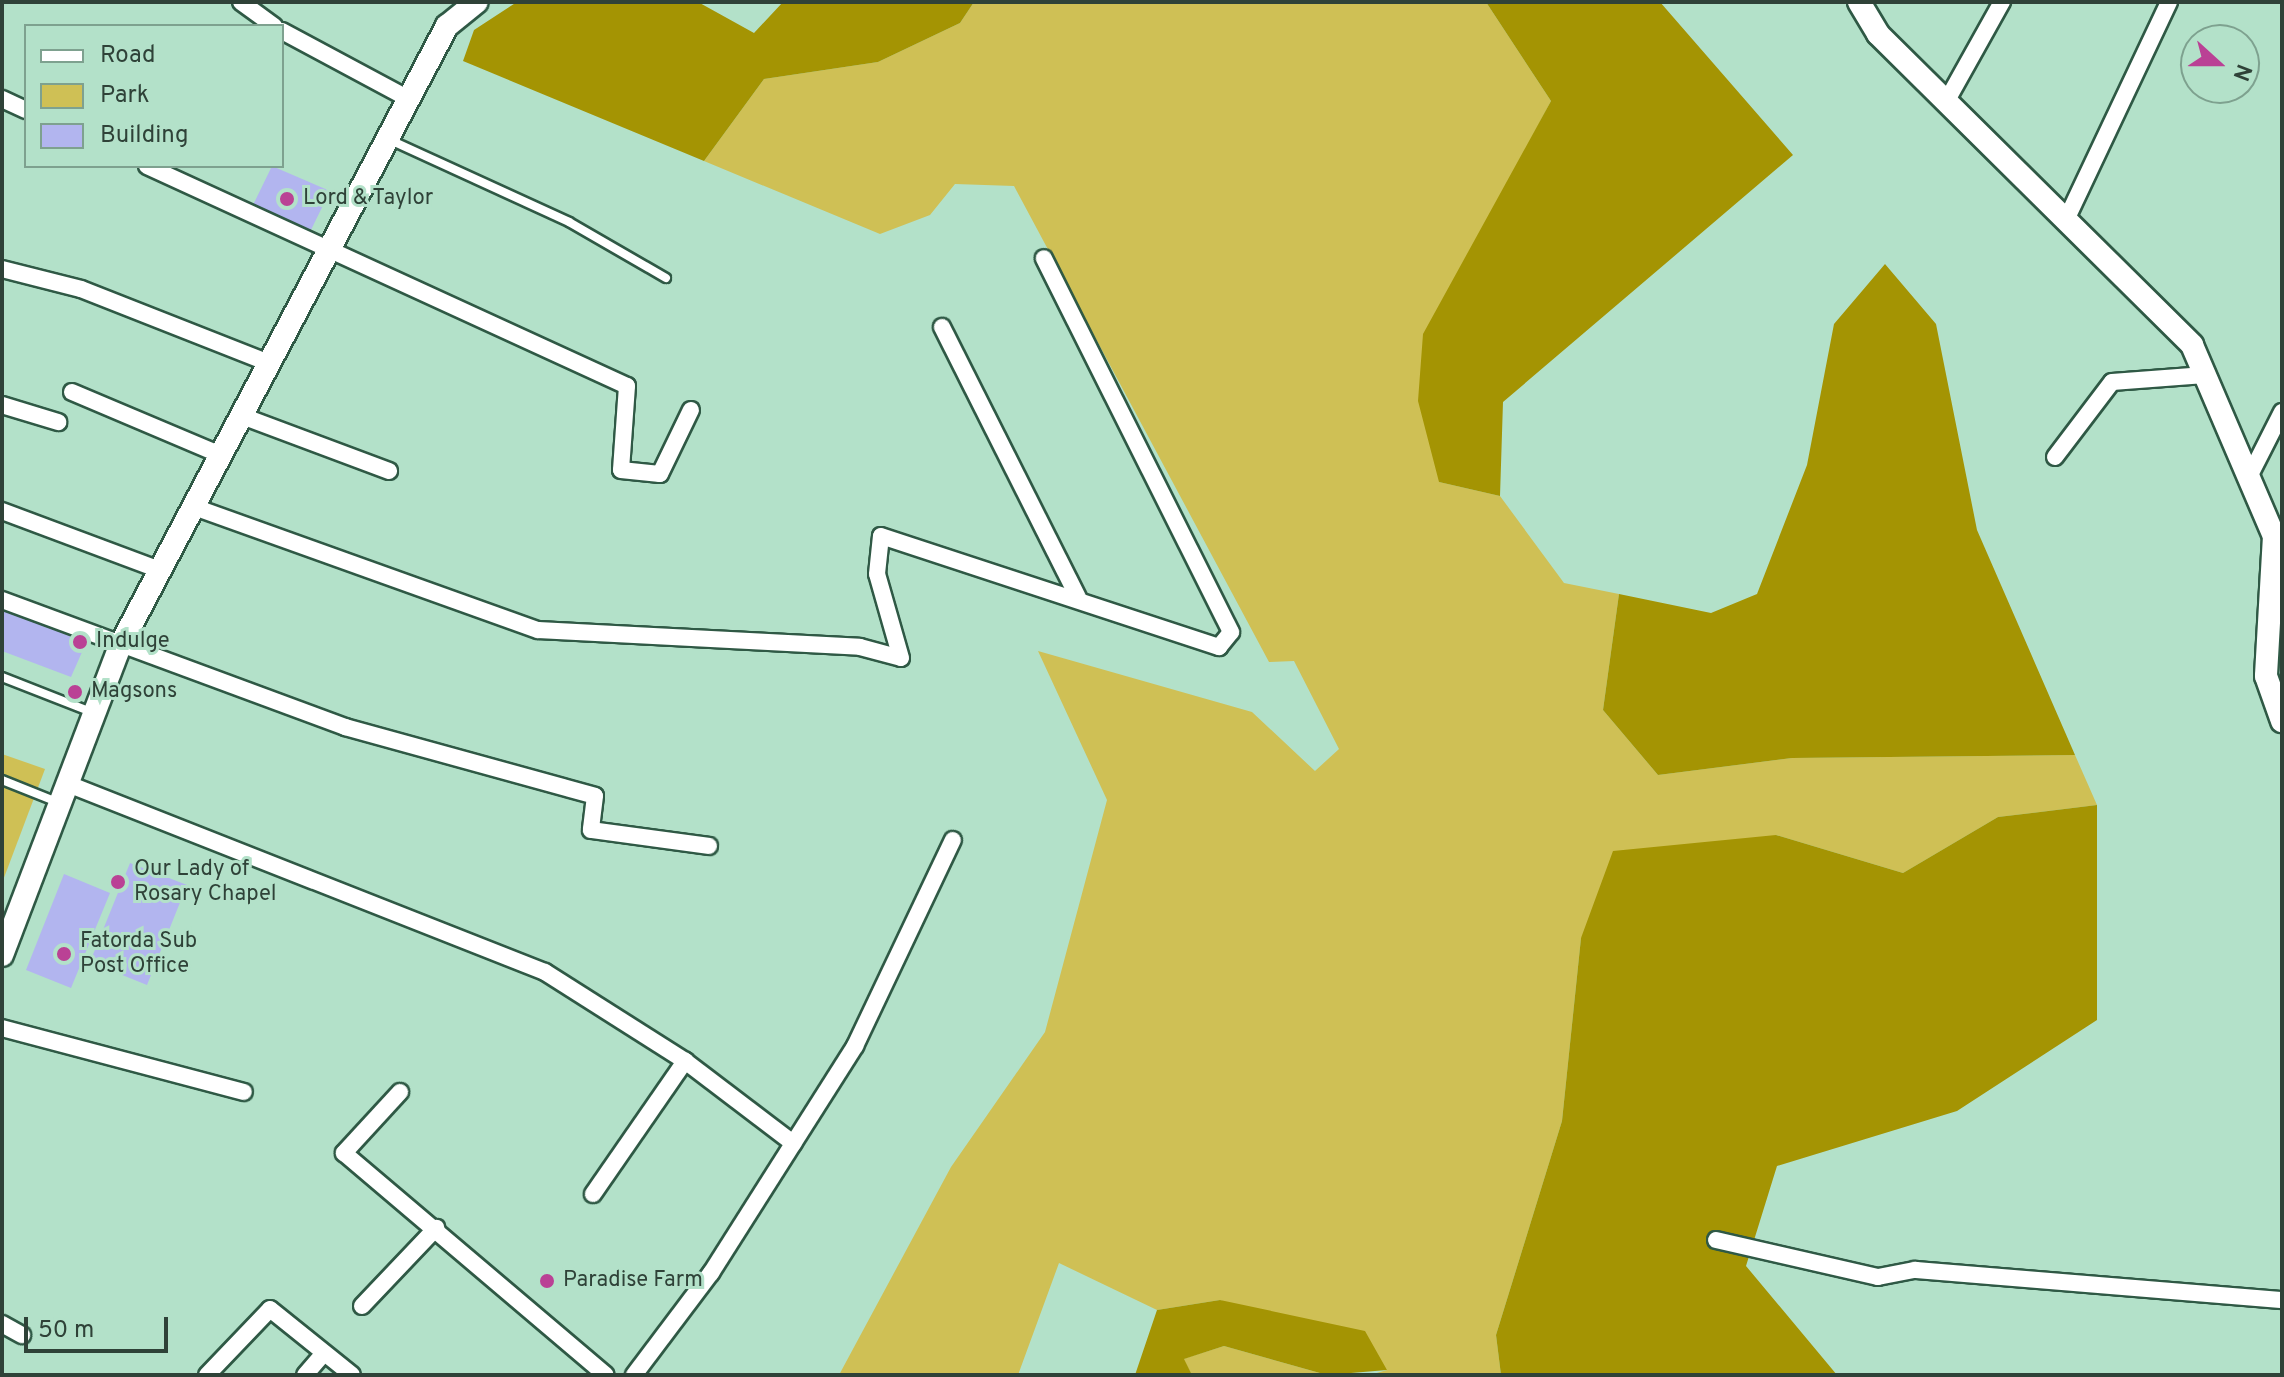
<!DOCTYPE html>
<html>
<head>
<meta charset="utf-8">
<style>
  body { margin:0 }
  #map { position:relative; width:2284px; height:1377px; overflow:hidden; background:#b3e1c9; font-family:Overpass,sans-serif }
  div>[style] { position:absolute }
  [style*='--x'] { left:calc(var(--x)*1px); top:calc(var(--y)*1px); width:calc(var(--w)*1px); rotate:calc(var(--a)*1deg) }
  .green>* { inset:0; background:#cfc055 }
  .forest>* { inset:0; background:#a49403 }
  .building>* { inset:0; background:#b2b5ef }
  .roads { filter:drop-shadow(2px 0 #2f5945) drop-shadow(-2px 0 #2f5945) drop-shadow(0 2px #2f5945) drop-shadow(0 -2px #2f5945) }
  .lane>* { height:8px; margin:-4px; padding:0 4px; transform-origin:4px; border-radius:4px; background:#fff }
  .street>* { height:16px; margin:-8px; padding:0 8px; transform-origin:8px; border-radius:8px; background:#fff }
  .secondary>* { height:22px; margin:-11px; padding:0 11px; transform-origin:11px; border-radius:11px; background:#fff }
  .dots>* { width:22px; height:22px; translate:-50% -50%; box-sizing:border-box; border:4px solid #b3e1c9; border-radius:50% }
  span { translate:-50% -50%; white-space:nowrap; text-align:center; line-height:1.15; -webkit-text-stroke:6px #b3e1c9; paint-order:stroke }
  .poi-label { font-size:22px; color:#2f4238 }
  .left { translate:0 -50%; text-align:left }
  .frame { position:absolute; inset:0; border:4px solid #2f4238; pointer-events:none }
  .legend { position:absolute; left:24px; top:24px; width:260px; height:144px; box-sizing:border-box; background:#b3e1c9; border:2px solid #7ea18f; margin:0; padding:10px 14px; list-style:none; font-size:24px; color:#2f4238 }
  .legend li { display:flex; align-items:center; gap:16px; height:40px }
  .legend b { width:40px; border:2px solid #7ea18f }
  .north { position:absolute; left:2180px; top:24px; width:80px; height:80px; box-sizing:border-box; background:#b3e1c9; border:2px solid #7ea18f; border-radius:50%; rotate:111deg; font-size:22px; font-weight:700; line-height:32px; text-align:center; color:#2f4238 }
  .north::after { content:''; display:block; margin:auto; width:28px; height:36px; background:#ba4195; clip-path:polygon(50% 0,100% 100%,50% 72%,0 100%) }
  .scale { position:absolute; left:24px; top:1317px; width:144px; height:36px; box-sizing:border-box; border:4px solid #2f4238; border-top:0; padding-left:10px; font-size:24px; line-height:28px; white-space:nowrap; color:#2f4238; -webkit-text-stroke:6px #b3e1c9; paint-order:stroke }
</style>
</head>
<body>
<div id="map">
  <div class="green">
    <div style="clip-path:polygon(974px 2px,1486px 2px,1551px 101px,1493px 211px,1439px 482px,1500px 496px,1564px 583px,1619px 594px,1603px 710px,1658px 775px,1792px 758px,2075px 755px,2097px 805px,1998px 817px,1903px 873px,1776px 835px,1581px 938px,1562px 1121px,1496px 1335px,1501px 1375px,1370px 1375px,1387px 1370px,1220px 1300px,1157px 1310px,1059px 1263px,1018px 1375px,839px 1375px,951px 1167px,1045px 1032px,1107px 800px,1038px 651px,1252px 712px,1315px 771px,1339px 749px,1294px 661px,1269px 662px,1014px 186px,955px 184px,930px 215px,880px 234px,704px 161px,764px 79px,878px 62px,960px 23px)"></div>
    <div style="clip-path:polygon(2px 754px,45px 769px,2px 883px)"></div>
    <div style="clip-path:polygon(1224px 1346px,1327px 1375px,1192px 1375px,1183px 1359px)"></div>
  </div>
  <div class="forest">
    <div style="clip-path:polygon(517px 2px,698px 2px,754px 33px,783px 2px,974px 2px,960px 23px,878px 62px,764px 79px,704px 161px,463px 61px,474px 30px)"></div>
    <div style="clip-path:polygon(1486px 2px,1660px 2px,1793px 155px,1503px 402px,1500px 496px,1439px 482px,1418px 401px,1423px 334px,1551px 101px)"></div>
    <div style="clip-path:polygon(1885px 264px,1936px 324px,1977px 530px,2075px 755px,1792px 758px,1658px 775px,1603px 710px,1619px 594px,1711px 613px,1757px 594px,1807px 465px,1834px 324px)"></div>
    <div style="clip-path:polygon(2097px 805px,2097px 1020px,1957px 1111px,1777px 1166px,1746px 1266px,1837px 1375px,1501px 1375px,1496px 1335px,1562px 1121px,1581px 938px,1613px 851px,1776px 835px,1903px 873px,1998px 817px)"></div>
    <div style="clip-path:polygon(1220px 1300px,1365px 1331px,1387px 1370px,1327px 1375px,1224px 1346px,1184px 1359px,1192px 1375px,1135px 1375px,1157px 1310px)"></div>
  </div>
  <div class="building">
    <div style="clip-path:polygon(272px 166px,330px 191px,310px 232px,253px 205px)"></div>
    <div style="clip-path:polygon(4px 608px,86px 643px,71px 677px,2px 651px)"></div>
    <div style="clip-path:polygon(130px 863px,187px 885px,147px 985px,90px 962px)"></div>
    <div style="clip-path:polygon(64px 874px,110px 893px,71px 988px,26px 970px)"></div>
  </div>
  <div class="roads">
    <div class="lane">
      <div style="--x:388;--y:139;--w:199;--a:24.6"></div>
      <div style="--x:569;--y:222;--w:112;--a:30"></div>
      <div style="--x:2;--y:677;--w:99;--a:21.4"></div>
      <div style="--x:2;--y:780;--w:59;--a:21.8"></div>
    </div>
    <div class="street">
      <div style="--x:241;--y:2;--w:41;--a:36"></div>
      <div style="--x:282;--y:31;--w:144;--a:28.2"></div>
      <div style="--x:2;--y:99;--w:26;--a:25"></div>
      <div style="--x:1946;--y:102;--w:115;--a:-60.8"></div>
      <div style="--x:147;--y:166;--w:528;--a:24.62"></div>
      <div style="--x:627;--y:386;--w:84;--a:94.1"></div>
      <div style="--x:621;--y:470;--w:39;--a:6"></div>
      <div style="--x:660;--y:474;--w:71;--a:-64.2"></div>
      <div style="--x:2066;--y:220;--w:241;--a:-64.7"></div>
      <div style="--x:2;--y:269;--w:81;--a:14.2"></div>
      <div style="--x:81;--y:289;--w:202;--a:21.5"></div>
      <div style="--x:942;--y:327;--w:302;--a:63.3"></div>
      <div style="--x:72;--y:392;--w:162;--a:22.9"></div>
      <div style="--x:2;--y:405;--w:59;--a:16.9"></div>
      <div style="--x:242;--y:416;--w:157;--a:20.5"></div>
      <div style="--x:2055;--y:457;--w:94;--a:-52.8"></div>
      <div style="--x:2112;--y:382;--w:93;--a:-4.3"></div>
      <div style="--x:2249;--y:477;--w:73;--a:-63.1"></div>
      <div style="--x:194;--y:507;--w:365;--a:19.7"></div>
      <div style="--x:538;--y:630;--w:322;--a:3"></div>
      <div style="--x:860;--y:647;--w:42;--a:15"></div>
      <div style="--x:901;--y:658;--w:87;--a:-105.9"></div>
      <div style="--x:877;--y:574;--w:38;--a:-84"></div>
      <div style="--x:881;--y:536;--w:356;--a:18.2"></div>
      <div style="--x:1219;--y:647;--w:19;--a:-51"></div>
      <div style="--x:1231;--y:632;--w:418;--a:-116.6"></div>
      <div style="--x:2;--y:511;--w:169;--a:20.5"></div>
      <div style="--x:2;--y:600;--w:366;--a:20.3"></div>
      <div style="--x:345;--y:727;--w:259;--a:15.4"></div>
      <div style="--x:595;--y:796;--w:34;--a:97"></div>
      <div style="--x:591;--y:830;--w:119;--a:7.7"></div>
      <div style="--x:68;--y:784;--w:513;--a:21.51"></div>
      <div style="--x:545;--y:972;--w:166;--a:32.4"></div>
      <div style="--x:685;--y:1061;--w:136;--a:37.2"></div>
      <div style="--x:2;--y:1028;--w:250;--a:14.8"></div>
      <div style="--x:400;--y:1092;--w:83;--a:132.6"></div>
      <div style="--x:344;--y:1153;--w:343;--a:40.3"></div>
      <div style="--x:593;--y:1194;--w:162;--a:-55.3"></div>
      <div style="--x:1716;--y:1240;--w:166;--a:12.9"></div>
      <div style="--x:1878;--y:1277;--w:38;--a:-11"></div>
      <div style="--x:1915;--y:1270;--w:368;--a:4.7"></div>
      <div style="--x:362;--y:1306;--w:108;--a:-46.5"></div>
      <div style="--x:2;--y:1324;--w:23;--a:29"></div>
      <div style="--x:207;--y:1375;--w:91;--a:-46.3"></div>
      <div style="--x:270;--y:1309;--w:105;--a:38.8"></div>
      <div style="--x:305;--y:1375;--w:29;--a:-49"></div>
      <div style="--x:634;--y:1375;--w:128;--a:-53"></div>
      <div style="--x:711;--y:1273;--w:269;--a:-57.6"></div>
      <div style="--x:855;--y:1046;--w:228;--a:-64.6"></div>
    </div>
    <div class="secondary">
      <div style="--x:1859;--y:2;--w:37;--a:59"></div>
      <div style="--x:1878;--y:34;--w:442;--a:44.7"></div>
      <div style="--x:2192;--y:345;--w:208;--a:66.8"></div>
      <div style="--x:2274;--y:536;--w:140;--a:93.3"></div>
      <div style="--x:2266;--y:676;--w:48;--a:70.4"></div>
      <div style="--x:2;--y:955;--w:333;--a:-69.1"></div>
      <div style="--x:121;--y:644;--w:699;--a:-62.19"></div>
      <div style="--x:447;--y:26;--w:38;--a:-39"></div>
    </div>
  </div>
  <div class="dots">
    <div style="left:287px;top:199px;background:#ba4195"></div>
    <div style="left:80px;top:642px;background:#ba4195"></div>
    <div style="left:75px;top:692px;background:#ba4195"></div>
    <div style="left:118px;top:882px;background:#ba4195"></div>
    <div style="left:64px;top:954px;background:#ba4195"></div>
    <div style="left:547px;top:1281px;background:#ba4195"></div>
  </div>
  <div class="poi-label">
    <span class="left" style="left:303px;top:199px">Lord &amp; Taylor</span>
    <span class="left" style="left:96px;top:642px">Indulge</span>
    <span class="left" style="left:91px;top:692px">Magsons</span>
    <span class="left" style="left:134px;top:882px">Our Lady of<br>Rosary Chapel</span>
    <span class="left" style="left:80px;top:954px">Fatorda Sub<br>Post Office</span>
    <span class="left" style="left:563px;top:1281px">Paradise Farm</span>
  </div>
  <div class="frame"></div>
  <ul class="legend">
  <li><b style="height:10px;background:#fff"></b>Road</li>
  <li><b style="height:22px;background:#cfc055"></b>Park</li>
  <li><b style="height:22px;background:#b2b5ef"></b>Building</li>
  </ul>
  <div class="north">N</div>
  <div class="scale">50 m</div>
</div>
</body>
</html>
